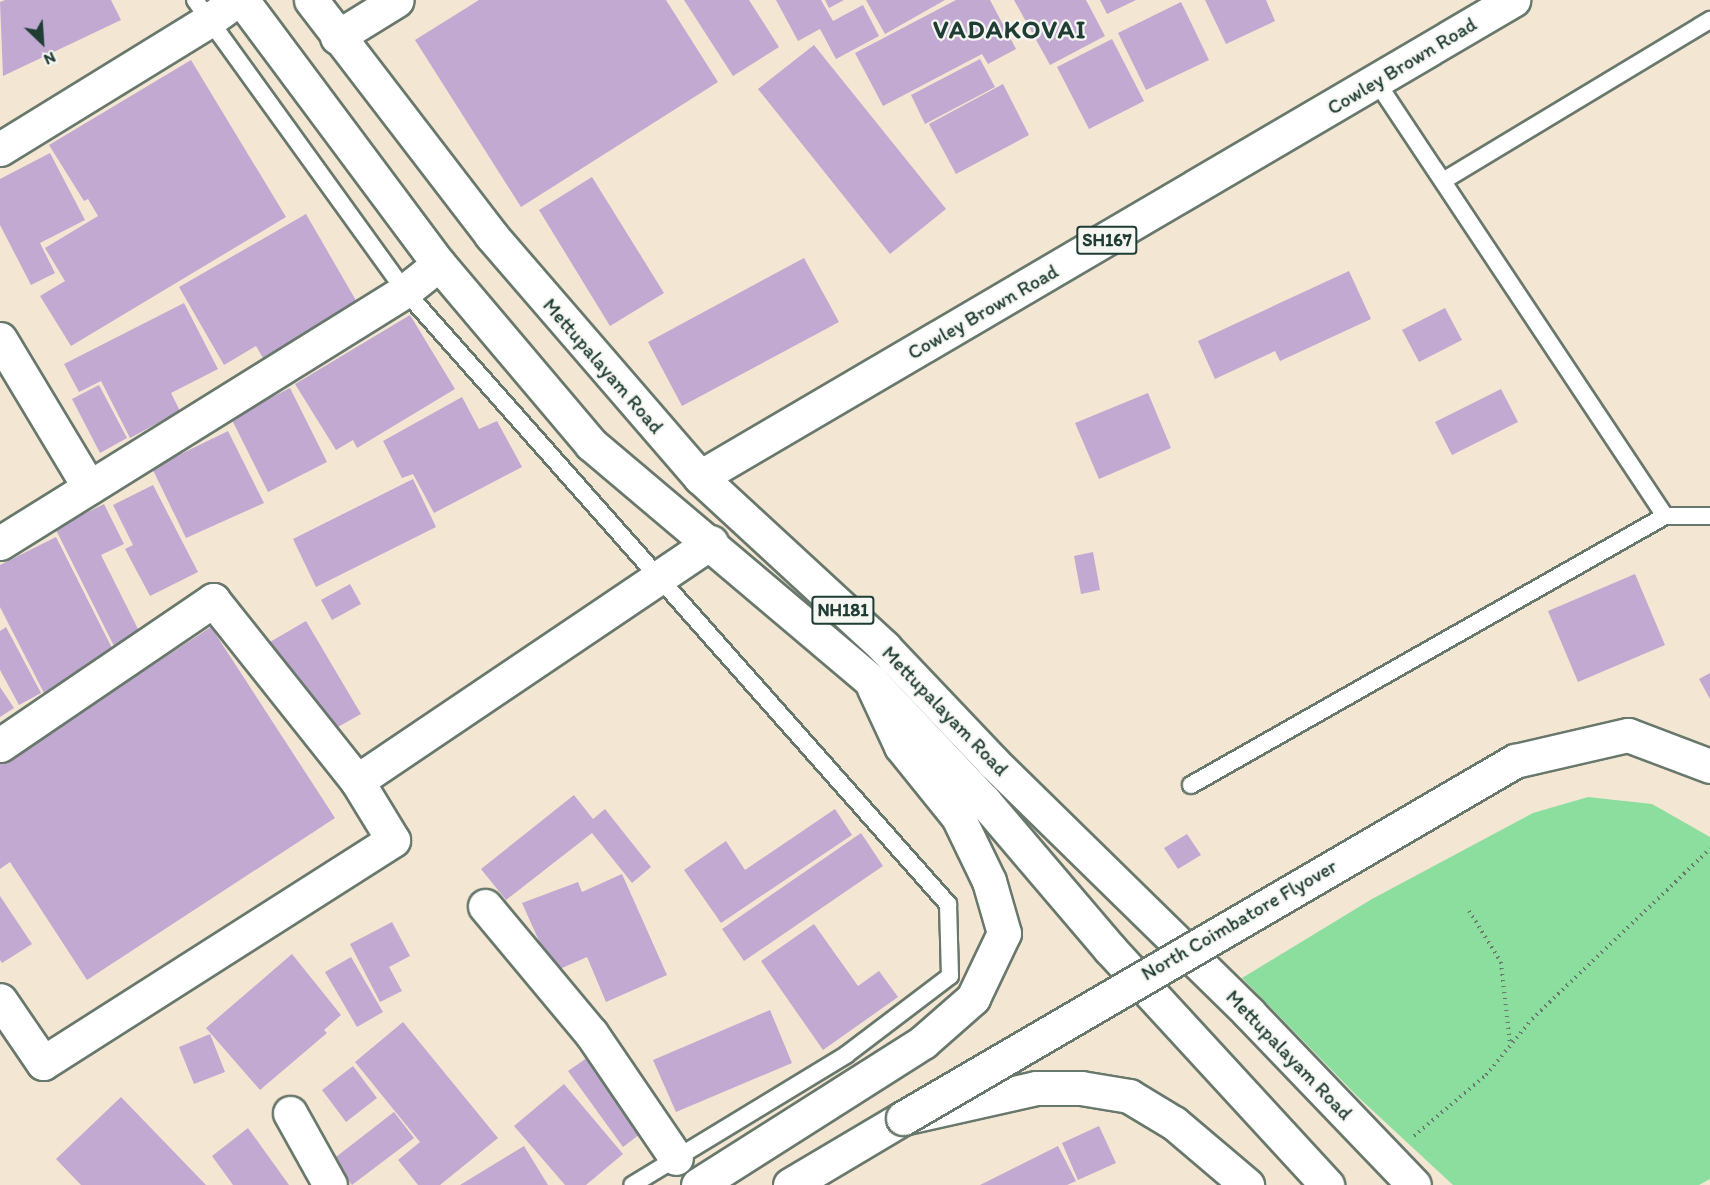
<!DOCTYPE html>
<html>
<head>
<meta charset="utf-8">
<style>
  body { margin:0 }
  #map { position:relative; width:1710px; height:1185px; overflow:hidden; background:#f3e7d3; font-family:Itim,sans-serif }
  div>[style] { position:absolute }
  [style*='--x'] { left:calc(var(--x)*1px); top:calc(var(--y)*1px); width:calc(var(--w)*1px); rotate:calc(var(--a)*1deg) }
  .green>* { inset:0; background:#8cde9f }
  .building>* { inset:0; background:#c1a9d1 }
  .path>* { height:4px; margin-top:-2px; transform-origin:0; background:repeating-linear-gradient(90deg,#69786c 0 1.5px,transparent 0 6px) }
  .roads { filter:drop-shadow(2px 0 #69786c) drop-shadow(-2px 0 #69786c) drop-shadow(0 2px #69786c) drop-shadow(0 -2px #69786c) }
  .service>* { height:16px; margin:-8px; padding:0 8px; transform-origin:8px; border-radius:8px; background:#fff }
  .minor>* { height:33px; margin:-16.5px; padding:0 16.5px; transform-origin:16.5px; border-radius:16.5px; background:#fff }
  .primary>* { height:33px; margin:-16.5px; padding:0 16.5px; transform-origin:16.5px; border-radius:16.5px; background:#fff }
  .trunk>* { height:33px; margin:-16.5px; padding:0 16.5px; transform-origin:16.5px; border-radius:16.5px; background:#fff }
  .bridges { filter:drop-shadow(2px 0 #69786c) drop-shadow(-2px 0 #69786c) drop-shadow(0 2px #69786c) drop-shadow(0 -2px #69786c) }
  .primary-bridge>* { height:33px; margin:-16.5px; padding:0 16.5px; transform-origin:16.5px; border-radius:16.5px; background:#fff }
  span { translate:-50% -50%; white-space:nowrap; text-align:center; line-height:1.15; -webkit-text-stroke:4.5px #f6f6f2; paint-order:stroke }
  .shield-label span { padding:2px 4px; background:#f6f6f2; border:2px solid; border-radius:4px; -webkit-text-stroke-width:0 }
  .shield-label { font-size:18px; color:#1f3d34; font-weight:700 }
  .street-label { font-size:20px; color:#1f3d34 }
  .district-label { font-size:26px; color:#1f3d34; font-weight:700; letter-spacing:1.5px }
  .north { position:absolute; left:12px; top:12px; width:60px; height:60px; -webkit-text-stroke:4px #f6f6f2; paint-order:stroke; rotate:155deg; font-size:16px; font-weight:700; line-height:24px; text-align:center; color:#1f3d34 }
  .north::after { content:''; display:block; margin:auto; width:21px; height:27px; background:#1f3d34; clip-path:polygon(50% 0,100% 100%,50% 72%,0 100%) }
</style>
</head>
<body>
<div id="map">
  <div class="green">
    <div style="clip-path:polygon(1588px 797px,1652px 804px,1710px 837px,1710px 1179px,1699px 1185px,1453px 1185px,1358px 1097px,1242px 978px,1372px 899px,1533px 813px)"></div>
  </div>
  <div class="building">
    <div style="clip-path:polygon(5px 0,111px 0,121px 20px,3px 76px,0 2px)"></div>
    <div style="clip-path:polygon(479px 0,666px 0,718px 82px,521px 207px,415px 40px)"></div>
    <div style="clip-path:polygon(684px 0,749px 0,779px 47px,733px 76px)"></div>
    <div style="clip-path:polygon(776px 0,821px 0,833px 21px,863px 5px,879px 36px,836px 59px,820px 29px,798px 41px)"></div>
    <div style="clip-path:polygon(825px 0,844px 0,829px 8px)"></div>
    <div style="clip-path:polygon(866px 0,945px 0,885px 34px)"></div>
    <div style="clip-path:polygon(956px 0,990px 0,1016px 49px,988px 64px,982px 54px,883px 106px,855px 53px)"></div>
    <div style="clip-path:polygon(1014px 0,1086px 0,1105px 36px,1050px 65px)"></div>
    <div style="clip-path:polygon(1100px 0,1136px 0,1107px 14px)"></div>
    <div style="clip-path:polygon(1205px 0,1266px 0,1275px 21px,1226px 44px)"></div>
    <div style="clip-path:polygon(1181px 2px,1209px 60px,1146px 90px,1118px 33px)"></div>
    <div style="clip-path:polygon(1112px 39px,1144px 101px,1089px 129px,1057px 67px)"></div>
    <div style="clip-path:polygon(814px 45px,946px 209px,890px 254px,758px 89px)"></div>
    <div style="clip-path:polygon(980px 59px,995px 87px,925px 124px,911px 95px)"></div>
    <div style="clip-path:polygon(191px 60px,286px 217px,71px 346px,40px 296px,65px 281px,45px 248px,98px 216px,88px 199px,84px 201px,49px 145px)"></div>
    <div style="clip-path:polygon(1003px 84px,1029px 135px,956px 174px,929px 124px)"></div>
    <div style="clip-path:polygon(50px 153px,85px 220px,40px 243px,55px 273px,31px 285px,0 225px,0 179px)"></div>
    <div style="clip-path:polygon(592px 177px,664px 293px,610px 326px,539px 210px)"></div>
    <div style="clip-path:polygon(306px 214px,358px 304px,263px 358px,256px 346px,224px 365px,179px 287px)"></div>
    <div style="clip-path:polygon(804px 258px,839px 322px,682px 406px,648px 342px)"></div>
    <div style="clip-path:polygon(1349px 271px,1371px 319px,1280px 361px,1275px 351px,1215px 379px,1198px 341px)"></div>
    <div style="clip-path:polygon(184px 303px,218px 369px,171px 393px,180px 411px,130px 438px,101px 381px,79px 392px,64px 364px)"></div>
    <div style="clip-path:polygon(1445px 308px,1462px 340px,1419px 362px,1402px 330px)"></div>
    <div style="clip-path:polygon(410px 315px,455px 389px,357px 448px,353px 440px,336px 450px,295px 384px)"></div>
    <div style="clip-path:polygon(99px 385px,127px 438px,100px 453px,72px 399px)"></div>
    <div style="clip-path:polygon(290px 388px,327px 462px,268px 492px,231px 418px)"></div>
    <div style="clip-path:polygon(1501px 389px,1518px 422px,1452px 455px,1435px 422px)"></div>
    <div style="clip-path:polygon(1148px 393px,1171px 448px,1099px 479px,1075px 423px)"></div>
    <div style="clip-path:polygon(462px 397px,479px 429px,497px 421px,522px 467px,434px 513px,413px 474px,402px 478px,383px 441px)"></div>
    <div style="clip-path:polygon(228px 431px,264px 503px,186px 538px,152px 468px)"></div>
    <div style="clip-path:polygon(413px 479px,436px 527px,316px 587px,293px 539px)"></div>
    <div style="clip-path:polygon(153px 485px,198px 572px,150px 596px,125px 549px,133px 545px,113px 505px)"></div>
    <div style="clip-path:polygon(104px 504px,124px 544px,101px 555px,141px 635px,115px 648px,55px 528px)"></div>
    <div style="clip-path:polygon(56px 537px,117px 658px,45px 695px,0 607px,0 565px)"></div>
    <div style="clip-path:polygon(1093px 552px,1100px 590px,1081px 594px,1074px 556px)"></div>
    <div style="clip-path:polygon(1635px 574px,1665px 645px,1578px 682px,1548px 611px)"></div>
    <div style="clip-path:polygon(350px 584px,361px 604px,332px 620px,321px 600px)"></div>
    <div style="clip-path:polygon(306px 621px,361px 714px,329px 732px,291px 668px,287px 671px,270px 642px)"></div>
    <div style="clip-path:polygon(6px 627px,41px 693px,19px 705px,0 670px,0 631px)"></div>
    <div style="clip-path:polygon(211px 627px,335px 818px,87px 980px,10px 862px,0 869px,0 764px)"></div>
    <div style="clip-path:polygon(1710px 673px,1710px 699px,1699px 679px)"></div>
    <div style="clip-path:polygon(0 687px,14px 708px,0 717px)"></div>
    <div style="clip-path:polygon(574px 795px,593px 819px,605px 809px,651px 867px,632px 883px,592px 833px,506px 900px,481px 869px)"></div>
    <div style="clip-path:polygon(835px 809px,852px 835px,721px 923px,684px 870px,726px 841px,745px 870px)"></div>
    <div style="clip-path:polygon(861px 833px,883px 866px,744px 961px,722px 929px)"></div>
    <div style="clip-path:polygon(1187px 834px,1201px 855px,1178px 869px,1164px 848px)"></div>
    <div style="clip-path:polygon(622px 874px,667px 975px,606px 1002px,587px 957px,553px 972px,522px 903px,578px 882px,582px 892px)"></div>
    <div style="clip-path:polygon(0 896px,32px 944px,2px 963px,0 960px)"></div>
    <div style="clip-path:polygon(392px 922px,410px 956px,389px 967px,402px 991px,380px 1002px,350px 944px)"></div>
    <div style="clip-path:polygon(814px 924px,858px 986px,879px 971px,898px 997px,823px 1050px,761px 961px)"></div>
    <div style="clip-path:polygon(292px 954px,341px 1015px,324px 1030px,327px 1033px,260px 1090px,206px 1028px)"></div>
    <div style="clip-path:polygon(351px 957px,383px 1012px,357px 1027px,325px 972px)"></div>
    <div style="clip-path:polygon(770px 1010px,792px 1063px,676px 1112px,653px 1060px)"></div>
    <div style="clip-path:polygon(403px 1022px,498px 1138px,440px 1185px,418px 1185px,398px 1160px,420px 1142px,355px 1062px)"></div>
    <div style="clip-path:polygon(210px 1034px,225px 1072px,194px 1084px,179px 1047px)"></div>
    <div style="clip-path:polygon(594px 1053px,648px 1128px,623px 1147px,568px 1071px)"></div>
    <div style="clip-path:polygon(353px 1066px,377px 1098px,346px 1122px,322px 1090px)"></div>
    <div style="clip-path:polygon(564px 1084px,623px 1154px,586px 1185px,565px 1185px,514px 1126px)"></div>
    <div style="clip-path:polygon(121px 1097px,206px 1185px,81px 1185px,56px 1159px)"></div>
    <div style="clip-path:polygon(394px 1112px,414px 1138px,352px 1185px,332px 1160px)"></div>
    <div style="clip-path:polygon(1099px 1126px,1116px 1163px,1078px 1180px,1062px 1143px)"></div>
    <div style="clip-path:polygon(248px 1128px,289px 1185px,233px 1185px,212px 1156px)"></div>
    <div style="clip-path:polygon(524px 1146px,548px 1185px,460px 1185px)"></div>
    <div style="clip-path:polygon(1058px 1146px,1076px 1181px,1067px 1185px,980px 1185px)"></div>
  </div>
  <div class="path">
    <div style="--x:1469;--y:911;--w:60;--a:57.9"></div>
    <div style="--x:1501;--y:962;--w:83;--a:83.8"></div>
    <div style="--x:1414;--y:1136;--w:94;--a:-40.3"></div>
    <div style="--x:1486;--y:1075;--w:72;--a:-50.6"></div>
    <div style="--x:1532;--y:1019;--w:246;--a:-43.7"></div>
  </div>
  <div class="roads">
    <div class="service">
      <div style="--x:195;--y:0;--w:359;--a:54.2"></div>
      <div style="--x:405;--y:291;--w:819;--a:48.47"></div>
      <div style="--x:948;--y:904;--w:72;--a:88.4"></div>
      <div style="--x:950;--y:976;--w:131;--a:142.8"></div>
      <div style="--x:846;--y:1055;--w:250;--a:148.7"></div>
      <div style="--x:1376;--y:81;--w:522;--a:56.4"></div>
      <div style="--x:1443;--y:181;--w:312;--a:-31.1"></div>
      <div style="--x:1191;--y:785;--w:545;--a:-29.58"></div>
      <div style="--x:1665;--y:516;--w:45;--a:0"></div>
    </div>
    <div class="minor">
      <div style="--x:337;--y:37;--w:70;--a:-31.7"></div>
      <div style="--x:0;--y:149;--w:244;--a:-31.6"></div>
      <div style="--x:208;--y:21;--w:36;--a:-36"></div>
      <div style="--x:0;--y:339;--w:173;--a:59"></div>
      <div style="--x:0;--y:543;--w:477;--a:-31.9"></div>
      <div style="--x:405;--y:291;--w:43;--a:-38.5"></div>
      <div style="--x:0;--y:745;--w:258;--a:-34.2"></div>
      <div style="--x:213;--y:600;--w:231;--a:51.5"></div>
      <div style="--x:357;--y:781;--w:69;--a:58.6"></div>
      <div style="--x:393;--y:840;--w:415;--a:147.5"></div>
      <div style="--x:43;--y:1063;--w:76;--a:-124.3"></div>
      <div style="--x:357;--y:781;--w:427;--a:-34"></div>
      <div style="--x:485;--y:906;--w:165;--a:50.2"></div>
      <div style="--x:591;--y:1033;--w:151;--a:55.8"></div>
      <div style="--x:290;--y:1113;--w:82;--a:60.9"></div>
    </div>
    <div class="primary">
      <div style="--x:700;--y:477;--w:943;--a:-30.4"></div>
      <div style="--x:698;--y:1185;--w:267;--a:-32.4"></div>
      <div style="--x:923;--y:1042;--w:67;--a:-41.3"></div>
      <div style="--x:973;--y:998;--w:72;--a:-64.5"></div>
      <div style="--x:1004;--y:933;--w:54;--a:-106.1"></div>
      <div style="--x:989;--y:881;--w:71;--a:-115.8"></div>
      <div style="--x:958;--y:817;--w:91;--a:-128.8"></div>
      <div style="--x:901;--y:746;--w:64;--a:-115"></div>
      <div style="--x:790;--y:1185;--w:131;--a:-30.7"></div>
      <div style="--x:903;--y:1118;--w:136;--a:-12.7"></div>
      <div style="--x:1036;--y:1088;--w:45;--a:0"></div>
      <div style="--x:1081;--y:1088;--w:49;--a:9.5"></div>
      <div style="--x:1129;--y:1096;--w:52;--a:31"></div>
      <div style="--x:1174;--y:1123;--w:96;--a:40.3"></div>
    </div>
    <div class="trunk">
      <div style="--x:242;--y:0;--w:329;--a:53.3"></div>
      <div style="--x:439;--y:264;--w:236;--a:49.8"></div>
      <div style="--x:591;--y:444;--w:367;--a:40.2"></div>
      <div style="--x:871;--y:681;--w:165;--a:46.7"></div>
      <div style="--x:984;--y:801;--w:194;--a:49.6"></div>
      <div style="--x:1110;--y:949;--w:321;--a:47.4"></div>
      <div style="--x:311;--y:0;--w:296;--a:52.5"></div>
      <div style="--x:491;--y:235;--w:320;--a:49.2"></div>
      <div style="--x:700;--y:477;--w:251;--a:42.7"></div>
      <div style="--x:884;--y:647;--w:158;--a:46.5"></div>
      <div style="--x:993;--y:762;--w:359;--a:44.4"></div>
      <div style="--x:1249;--y:1013;--w:238;--a:46.2"></div>
    </div>
  </div>
  <div class="bridges">
    <div class="primary-bridge">
      <div style="--x:903;--y:1118;--w:709;--a:-30.26"></div>
      <div style="--x:1515;--y:761;--w:116;--a:-13"></div>
      <div style="--x:1628;--y:735;--w:88;--a:20.7"></div>
    </div>
  </div>
  <div class="shield-label">
    <span style="left:1107px;top:240px">SH167</span>
    <span style="left:843px;top:610px">NH181</span>
  </div>
  <div class="street-label">
    <span style="left:1402px;top:66px;rotate:-31deg">Cowley Brown Road</span>
    <span style="left:983px;top:312px;rotate:-30deg">Cowley Brown Road</span>
    <span style="left:603px;top:366px;rotate:49deg">Mettupalayam Road</span>
    <span style="left:945px;top:711px;rotate:46deg">Mettupalayam Road</span>
    <span style="left:1239px;top:920px;rotate:-30deg">North Coimbatore Flyover</span>
    <span style="left:1289px;top:1055px;rotate:46deg">Mettupalayam Road</span>
  </div>
  <div class="district-label">
    <span style="left:1010px;top:30px">VADAKOVAI</span>
  </div>
  <div class="north">N</div>
</div>
</body>
</html>
